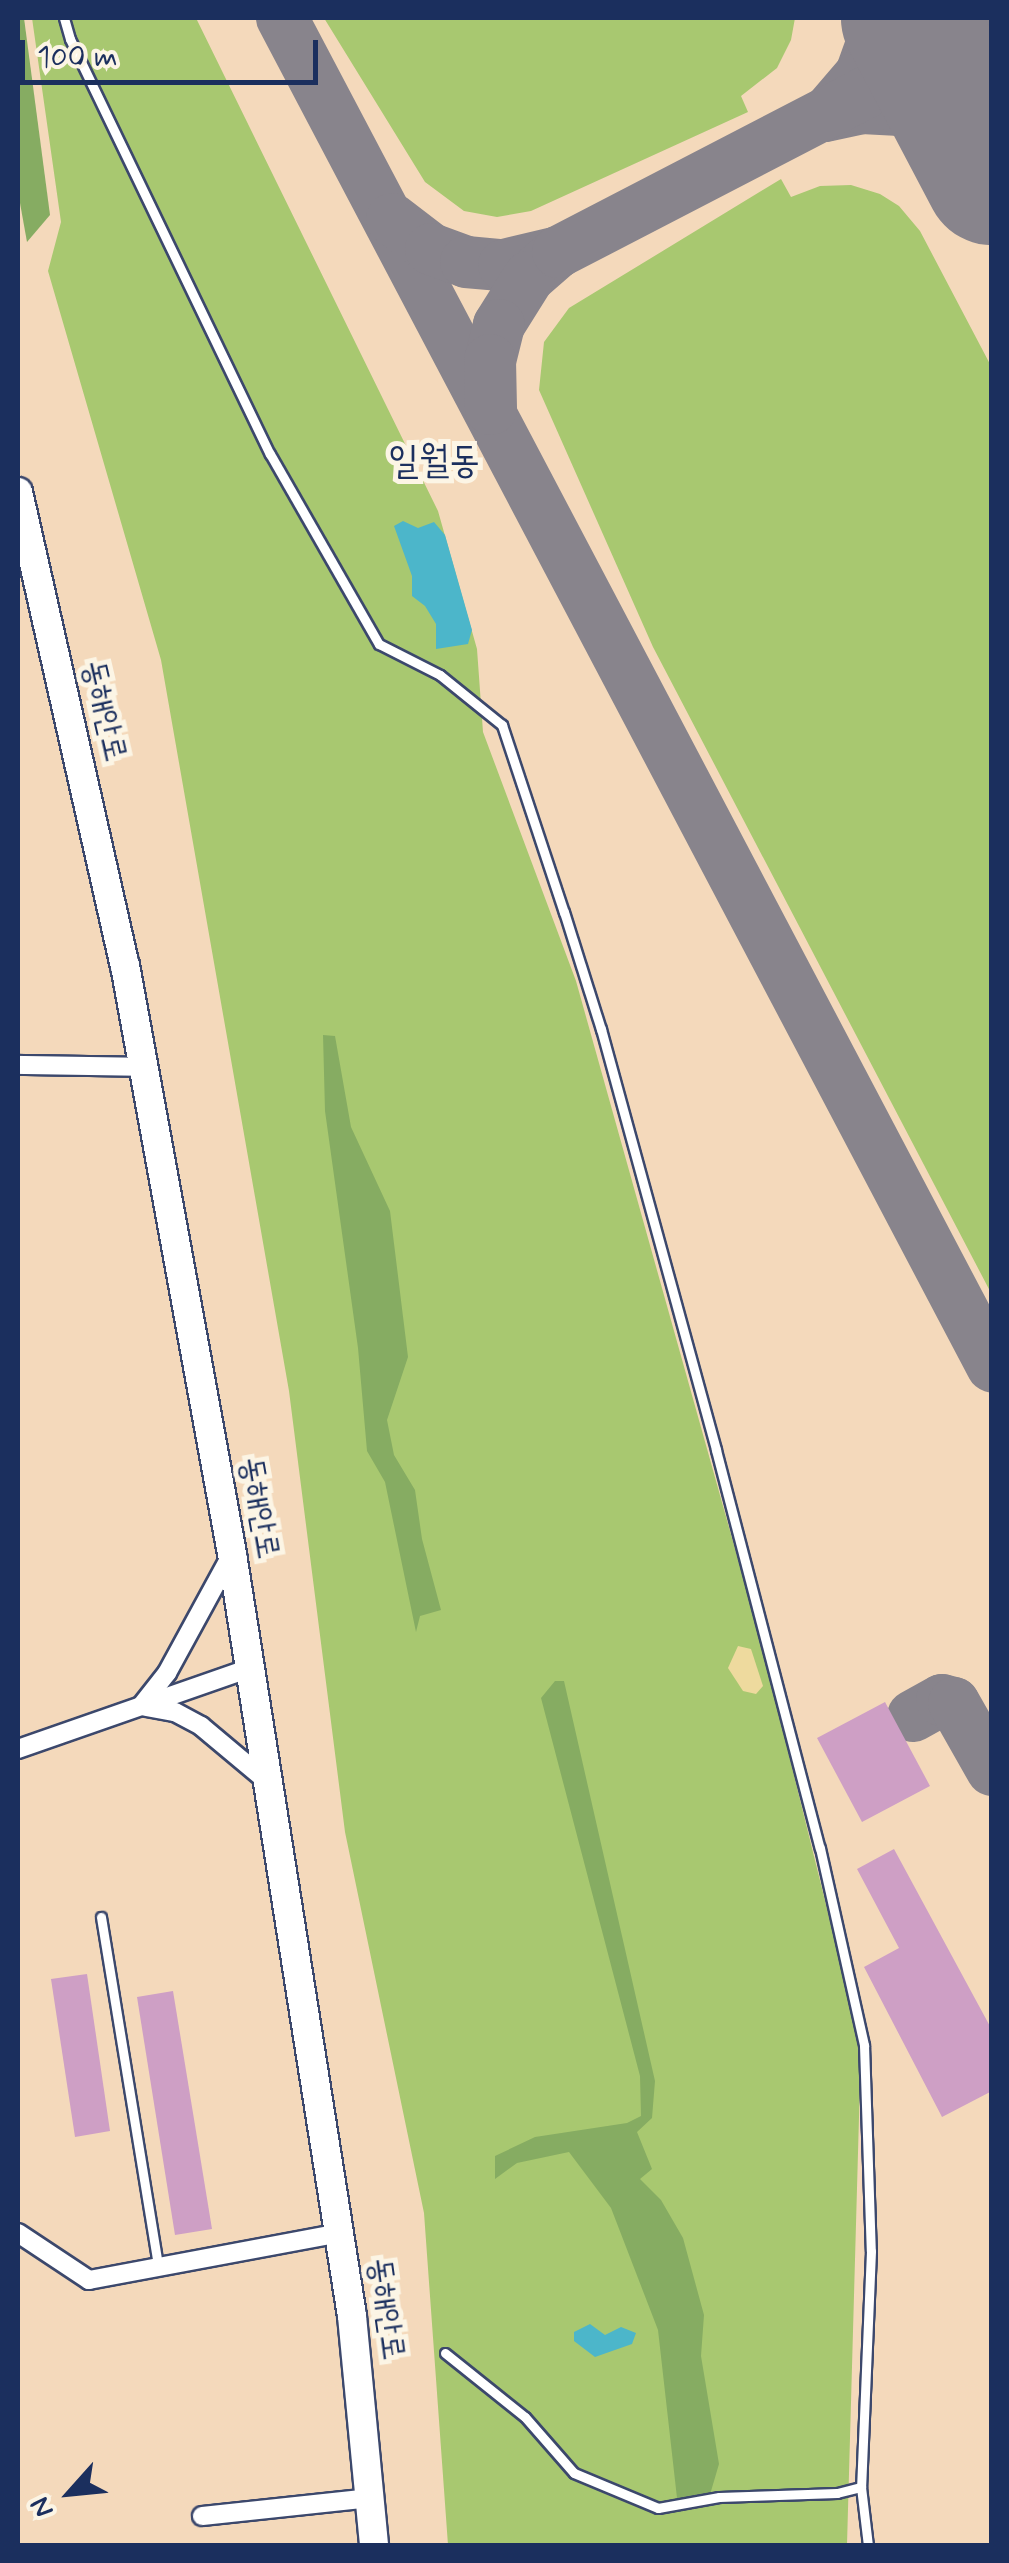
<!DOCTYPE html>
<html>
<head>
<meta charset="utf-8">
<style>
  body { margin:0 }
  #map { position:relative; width:1009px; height:2563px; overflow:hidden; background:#f4d9bb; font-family:Mynerve,"Poor Story",sans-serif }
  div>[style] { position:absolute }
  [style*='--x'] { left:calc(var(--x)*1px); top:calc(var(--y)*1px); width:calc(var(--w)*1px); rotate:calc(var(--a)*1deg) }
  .green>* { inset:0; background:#a8c870 }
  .forest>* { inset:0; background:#86ac62 }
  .sand>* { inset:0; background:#eeda9e }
  .water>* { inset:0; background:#4cb6ca }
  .taxiway>* { height:52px; margin:-26px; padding:0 26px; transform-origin:26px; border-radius:26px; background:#88848c }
  .runway>* { height:135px; margin:-67.5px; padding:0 67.5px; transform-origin:67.5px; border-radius:67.5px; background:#88848c }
  .building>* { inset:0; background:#ce9fc5 }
  .roads { filter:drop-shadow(2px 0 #3c486c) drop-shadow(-2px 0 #3c486c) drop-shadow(0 2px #3c486c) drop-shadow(0 -2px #3c486c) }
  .service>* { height:9px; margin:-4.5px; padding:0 4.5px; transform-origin:4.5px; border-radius:4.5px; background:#fff }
  .minor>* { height:18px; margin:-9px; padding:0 9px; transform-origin:9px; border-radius:9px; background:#fff }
  .primary>* { height:28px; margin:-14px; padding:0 14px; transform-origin:14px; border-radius:14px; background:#fff }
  span { translate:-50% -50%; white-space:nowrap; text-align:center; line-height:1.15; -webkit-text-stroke:10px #fcf5e5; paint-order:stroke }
  .street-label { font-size:32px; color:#1b2f5e }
  .quarter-label { font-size:38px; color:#1b2f5e }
  .frame { position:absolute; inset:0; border:20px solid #1b2f5e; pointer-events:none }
  .north { position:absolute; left:20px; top:2443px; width:100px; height:100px; -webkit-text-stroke:8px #fcf5e5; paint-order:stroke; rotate:243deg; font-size:28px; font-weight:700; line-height:40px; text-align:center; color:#1b2f5e }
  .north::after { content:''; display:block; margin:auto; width:35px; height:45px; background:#1b2f5e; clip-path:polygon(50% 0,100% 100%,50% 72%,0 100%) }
  .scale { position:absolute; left:20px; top:40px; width:298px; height:45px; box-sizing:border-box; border:5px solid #1b2f5e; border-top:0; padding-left:12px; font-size:30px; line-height:35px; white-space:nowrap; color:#1b2f5e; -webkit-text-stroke:8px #fcf5e5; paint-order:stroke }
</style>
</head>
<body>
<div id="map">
  <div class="green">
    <div style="clip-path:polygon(32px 18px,196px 18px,438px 511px,477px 649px,483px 732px,576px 981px,760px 1638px,861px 2046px,847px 2545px,448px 2545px,424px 2213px,345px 1832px,289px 1391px,161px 660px,48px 271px,61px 222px)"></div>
    <div style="clip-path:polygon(324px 18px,795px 18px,791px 40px,777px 68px,741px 96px,748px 112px,531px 211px,497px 217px,464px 211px,425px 182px)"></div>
    <div style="clip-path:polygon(781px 179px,791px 197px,820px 186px,851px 185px,880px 194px,899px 206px,920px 231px,991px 366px,991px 1293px,653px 647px,539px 390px,544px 342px,569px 308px)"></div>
  </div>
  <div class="forest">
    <div style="clip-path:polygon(18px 18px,24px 18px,50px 215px,27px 242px,18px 192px)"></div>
    <div style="clip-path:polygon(323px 1035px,335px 1036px,351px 1127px,390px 1211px,408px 1357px,387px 1420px,394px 1455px,415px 1490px,422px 1539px,441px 1610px,420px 1616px,416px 1632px,385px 1482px,367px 1451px,358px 1348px,325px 1111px)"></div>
    <div style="clip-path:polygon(555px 1681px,564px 1681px,655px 2081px,652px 2118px,637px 2132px,652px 2169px,640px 2179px,661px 2200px,683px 2238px,704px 2315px,701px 2356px,719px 2464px,709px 2498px,677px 2498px,658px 2330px,611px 2208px,569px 2152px,517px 2163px,495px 2179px,495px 2156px,535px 2137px,627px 2123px,641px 2116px,640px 2076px,541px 1698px)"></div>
  </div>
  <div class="sand">
    <div style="clip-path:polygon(738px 1646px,751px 1649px,763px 1686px,756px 1694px,743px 1691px,728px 1668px)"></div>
  </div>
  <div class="water">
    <div style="clip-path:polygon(403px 521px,418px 528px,434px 522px,445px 535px,472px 630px,468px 644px,436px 649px,436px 624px,425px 606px,412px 596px,412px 576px,394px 526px)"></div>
    <div style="clip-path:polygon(590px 2324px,605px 2335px,621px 2327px,636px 2333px,632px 2344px,595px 2357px,574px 2341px,574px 2332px)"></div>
  </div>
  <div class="taxiway">
    <div style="--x:282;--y:18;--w:1524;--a:62.22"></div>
    <div style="--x:881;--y:18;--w:59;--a:109.7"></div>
    <div style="--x:861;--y:74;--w:55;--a:130.6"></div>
    <div style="--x:825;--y:116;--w:38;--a:-12"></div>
    <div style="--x:862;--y:108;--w:38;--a:3"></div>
    <div style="--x:900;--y:110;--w:36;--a:18"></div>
    <div style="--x:934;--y:121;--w:53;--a:34.3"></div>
    <div style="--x:978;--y:151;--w:37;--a:-92"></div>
    <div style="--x:977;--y:114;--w:53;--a:-73.6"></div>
    <div style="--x:392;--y:219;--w:49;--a:37.6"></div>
    <div style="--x:431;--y:249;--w:37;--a:20"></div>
    <div style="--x:466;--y:262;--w:38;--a:5"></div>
    <div style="--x:504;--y:265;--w:56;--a:-13.5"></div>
    <div style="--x:558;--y:252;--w:38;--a:139"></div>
    <div style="--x:529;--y:277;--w:57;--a:122"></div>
    <div style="--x:499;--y:325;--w:36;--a:104"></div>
    <div style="--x:490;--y:360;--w:49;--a:88.8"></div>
    <div style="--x:558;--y:252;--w:489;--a:-27.4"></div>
    <div style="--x:913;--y:1716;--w:33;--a:-29"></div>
    <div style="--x:942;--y:1700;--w:12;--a:14"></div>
    <div style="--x:954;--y:1703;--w:77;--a:60.4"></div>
  </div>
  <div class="runway">
    <div style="--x:908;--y:18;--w:180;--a:62.2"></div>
  </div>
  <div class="building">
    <div style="clip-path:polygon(885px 1702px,930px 1786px,862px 1822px,817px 1738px)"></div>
    <div style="clip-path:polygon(894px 1849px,992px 2030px,992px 2091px,942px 2117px,864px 1967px,899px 1948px,857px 1869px)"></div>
    <div style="clip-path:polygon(87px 1974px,110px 2131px,75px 2137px,51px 1979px)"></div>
    <div style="clip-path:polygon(173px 1991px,212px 2229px,175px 2235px,137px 1997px)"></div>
  </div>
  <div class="roads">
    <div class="service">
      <div style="--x:64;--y:18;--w:22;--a:74"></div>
      <div style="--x:70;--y:39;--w:461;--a:64.3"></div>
      <div style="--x:270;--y:454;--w:219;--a:60.2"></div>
      <div style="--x:379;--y:644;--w:68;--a:26.9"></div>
      <div style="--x:440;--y:675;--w:80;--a:38.9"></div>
      <div style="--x:502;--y:725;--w:197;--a:71.7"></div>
      <div style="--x:564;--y:912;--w:123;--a:72.5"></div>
      <div style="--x:601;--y:1029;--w:436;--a:74.7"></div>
      <div style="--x:716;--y:1450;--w:411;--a:75.4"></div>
      <div style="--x:820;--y:1848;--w:202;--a:77.4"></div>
      <div style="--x:864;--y:2045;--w:206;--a:88.1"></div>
      <div style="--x:871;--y:2251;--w:236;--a:92.4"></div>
      <div style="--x:861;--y:2487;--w:59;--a:83.2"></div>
      <div style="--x:101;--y:1917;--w:354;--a:80.7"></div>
      <div style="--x:445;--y:2353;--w:102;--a:38.7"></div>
      <div style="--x:525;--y:2417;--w:74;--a:48.8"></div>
      <div style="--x:574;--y:2473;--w:91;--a:22.6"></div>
      <div style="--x:658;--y:2508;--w:62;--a:-10.2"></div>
      <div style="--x:719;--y:2497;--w:118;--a:-1.9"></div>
      <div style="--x:837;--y:2493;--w:25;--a:-14"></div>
    </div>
    <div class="minor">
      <div style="--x:18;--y:1065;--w:126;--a:0.9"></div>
      <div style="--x:141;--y:1706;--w:42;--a:-51.8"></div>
      <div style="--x:167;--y:1673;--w:136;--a:-61.4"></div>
      <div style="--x:146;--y:1707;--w:29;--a:10"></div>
      <div style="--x:175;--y:1712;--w:30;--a:28"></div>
      <div style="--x:201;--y:1726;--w:87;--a:39.9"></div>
      <div style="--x:18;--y:1749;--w:246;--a:-19.2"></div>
      <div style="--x:18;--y:2233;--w:85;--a:33.5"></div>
      <div style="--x:89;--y:2280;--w:255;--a:-10.6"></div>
      <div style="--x:202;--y:2516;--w:170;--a:-6.1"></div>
    </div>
    <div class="primary">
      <div style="--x:18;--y:492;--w:485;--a:77.3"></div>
      <div style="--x:125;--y:965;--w:599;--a:79.7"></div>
      <div style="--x:232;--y:1554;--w:771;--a:81.05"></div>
      <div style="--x:352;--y:2316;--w:231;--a:84.5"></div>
    </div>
  </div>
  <div class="street-label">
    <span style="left:104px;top:711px;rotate:77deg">동해안로</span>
    <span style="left:259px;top:1508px;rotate:80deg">동해안로</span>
    <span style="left:386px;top:2309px;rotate:82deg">동해안로</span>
  </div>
  <div class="quarter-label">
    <span style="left:434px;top:462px">일월동</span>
  </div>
  <div class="frame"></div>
  <div class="north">N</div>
  <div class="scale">100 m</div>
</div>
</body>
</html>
